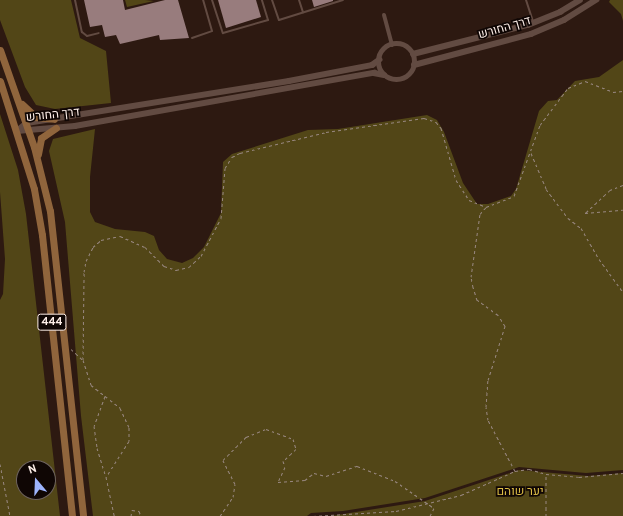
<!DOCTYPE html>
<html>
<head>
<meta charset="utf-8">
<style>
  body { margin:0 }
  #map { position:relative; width:623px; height:516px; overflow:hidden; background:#2d1911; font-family:Overpass,Heebo,sans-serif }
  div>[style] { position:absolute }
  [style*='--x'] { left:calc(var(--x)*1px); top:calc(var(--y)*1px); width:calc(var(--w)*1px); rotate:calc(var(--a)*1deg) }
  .green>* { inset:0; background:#524617 }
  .building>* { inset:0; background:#987c7d }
  .path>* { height:1px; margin-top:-0.5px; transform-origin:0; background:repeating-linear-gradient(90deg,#988780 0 3px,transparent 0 6px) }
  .service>* { height:2px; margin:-1px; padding:0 1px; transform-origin:1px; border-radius:1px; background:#624b42 }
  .minor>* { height:4px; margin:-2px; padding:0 2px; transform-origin:2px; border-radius:2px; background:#624b42 }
  .tertiary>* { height:5.5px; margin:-2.75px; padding:0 2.75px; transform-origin:2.75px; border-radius:2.75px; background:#624b42 }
  .tertiary>.ring { margin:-2.75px; padding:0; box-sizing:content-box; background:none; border:5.5px solid #624b42; border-radius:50% }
  .primary>* { height:7px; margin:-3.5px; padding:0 3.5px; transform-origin:3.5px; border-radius:3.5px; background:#90653c }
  span { translate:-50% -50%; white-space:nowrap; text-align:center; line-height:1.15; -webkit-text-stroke:3.5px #0f0604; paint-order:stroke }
  .shield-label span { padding:1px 3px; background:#0f0604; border:1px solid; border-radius:3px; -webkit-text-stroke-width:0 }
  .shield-label { font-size:11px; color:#fdeee8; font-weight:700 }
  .street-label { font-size:12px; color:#fdeee8 }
  .park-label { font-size:12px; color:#dcbd46 }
  .north { position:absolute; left:16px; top:460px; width:40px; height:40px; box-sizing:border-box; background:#0f0604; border:1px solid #6e635f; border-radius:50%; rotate:341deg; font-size:11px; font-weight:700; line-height:16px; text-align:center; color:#fdeee8 }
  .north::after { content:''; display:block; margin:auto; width:14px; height:18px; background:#9db4fd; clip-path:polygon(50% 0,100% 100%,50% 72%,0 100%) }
</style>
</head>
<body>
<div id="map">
  <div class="green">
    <div style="clip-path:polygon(0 0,71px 0,80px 38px,106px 51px,111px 103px,55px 109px,36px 105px,25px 87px,0 20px)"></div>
    <div style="clip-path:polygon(125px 0,145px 0,154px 1px,127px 7px)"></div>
    <div style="clip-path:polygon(610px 0,623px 0,623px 21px,621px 14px,609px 2px)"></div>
    <div style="clip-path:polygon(623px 60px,623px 470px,586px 473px,519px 467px,425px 498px,343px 511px,311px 513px,307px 516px,93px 516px,81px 416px,65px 222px,49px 151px,53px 139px,95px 129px,90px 177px,90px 212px,95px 222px,115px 229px,145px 232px,154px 236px,159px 250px,167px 259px,182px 263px,193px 258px,204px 247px,221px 213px,223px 162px,232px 154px,308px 130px,338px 129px,427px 115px,437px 120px,444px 132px,463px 183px,477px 204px,488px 204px,511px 196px,516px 189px,539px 111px,548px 101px,557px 100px,575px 81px,599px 77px)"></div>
    <div style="clip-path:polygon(evenodd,0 114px,18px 170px,26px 214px,60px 516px,0 516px,0 300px,3px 294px,5px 259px,0 192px,0 114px,24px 468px,48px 468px,48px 492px,24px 492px,24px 468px)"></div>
    <div style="clip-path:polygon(519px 470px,588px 476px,623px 473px,623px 516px,331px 516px,425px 501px)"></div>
  </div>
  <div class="building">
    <div style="clip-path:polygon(84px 0,123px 0,125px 10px,165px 0,178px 0,189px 38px,160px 40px,159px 35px,120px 44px,116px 35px,105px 37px,102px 25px,90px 27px)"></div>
    <div style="clip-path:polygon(218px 0,256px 0,261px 17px,226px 28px)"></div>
    <div style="clip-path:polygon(312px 0,333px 0,333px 1px,314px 7px)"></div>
  </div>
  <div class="path">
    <div style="--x:531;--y:153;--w:39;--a:67"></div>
    <div style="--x:546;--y:189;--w:36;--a:53"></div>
    <div style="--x:568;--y:218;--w:16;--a:38"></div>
    <div style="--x:581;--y:228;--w:36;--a:60"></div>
    <div style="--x:599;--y:259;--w:41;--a:54"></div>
    <div style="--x:623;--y:185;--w:14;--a:159"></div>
    <div style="--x:610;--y:190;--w:34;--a:137"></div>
    <div style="--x:585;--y:213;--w:38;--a:-5"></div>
    <div style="--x:71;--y:349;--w:16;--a:43"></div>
    <div style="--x:83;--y:360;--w:26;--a:72"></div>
    <div style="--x:91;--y:385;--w:37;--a:38"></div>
    <div style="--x:120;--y:408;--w:21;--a:65"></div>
    <div style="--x:129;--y:427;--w:14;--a:90"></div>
    <div style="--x:129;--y:441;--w:43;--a:122.6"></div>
    <div style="--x:83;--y:360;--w:88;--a:-89.3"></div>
    <div style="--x:84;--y:272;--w:11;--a:-80"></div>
    <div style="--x:86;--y:261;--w:16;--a:-63"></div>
    <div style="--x:93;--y:247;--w:11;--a:-41"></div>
    <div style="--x:101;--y:240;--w:19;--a:-12"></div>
    <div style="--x:120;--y:236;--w:27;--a:24"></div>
    <div style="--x:145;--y:247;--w:27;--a:45"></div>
    <div style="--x:164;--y:266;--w:13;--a:18"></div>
    <div style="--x:176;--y:270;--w:13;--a:-13"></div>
    <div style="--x:189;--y:267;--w:16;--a:-43"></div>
    <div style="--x:201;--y:256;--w:43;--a:-62.2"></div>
    <div style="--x:221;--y:218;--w:50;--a:-85.4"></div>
    <div style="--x:225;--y:168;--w:13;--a:-58"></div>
    <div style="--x:232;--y:157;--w:9;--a:-27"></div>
    <div style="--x:240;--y:153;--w:89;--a:-13.7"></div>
    <div style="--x:326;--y:132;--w:99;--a:-8.1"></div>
    <div style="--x:424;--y:118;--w:13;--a:18"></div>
    <div style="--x:436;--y:122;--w:8;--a:50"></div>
    <div style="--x:441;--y:128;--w:54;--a:73.9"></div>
    <div style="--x:456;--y:180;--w:24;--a:57"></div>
    <div style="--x:469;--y:200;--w:18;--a:22"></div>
    <div style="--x:105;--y:396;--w:32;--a:110"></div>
    <div style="--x:94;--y:426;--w:22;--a:82"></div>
    <div style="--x:97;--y:448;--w:30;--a:73"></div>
    <div style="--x:106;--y:477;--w:40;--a:78"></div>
    <div style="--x:0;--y:464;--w:53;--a:79.1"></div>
    <div style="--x:515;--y:471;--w:58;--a:-117.9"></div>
    <div style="--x:488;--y:420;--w:13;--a:-99"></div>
    <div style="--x:486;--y:407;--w:27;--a:-86"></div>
    <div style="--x:488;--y:380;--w:57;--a:-72.5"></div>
    <div style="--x:505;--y:326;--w:13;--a:-122"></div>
    <div style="--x:498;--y:315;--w:26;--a:-144"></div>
    <div style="--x:477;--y:300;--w:14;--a:-107"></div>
    <div style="--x:473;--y:287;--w:10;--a:-101"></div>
    <div style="--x:471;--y:277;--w:64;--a:-81.9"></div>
    <div style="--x:480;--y:214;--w:9;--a:-49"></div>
    <div style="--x:486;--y:207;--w:30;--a:-21"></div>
    <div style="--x:514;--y:196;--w:76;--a:-69.9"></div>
    <div style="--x:540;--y:125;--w:46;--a:-52.9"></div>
    <div style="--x:568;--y:88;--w:18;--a:-22"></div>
    <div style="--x:585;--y:81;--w:30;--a:21"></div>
    <div style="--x:613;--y:92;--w:10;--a:-6"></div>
    <div style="--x:131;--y:516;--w:6;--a:-81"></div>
    <div style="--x:132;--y:510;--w:7;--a:8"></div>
    <div style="--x:139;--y:511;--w:5;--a:68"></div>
    <div style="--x:220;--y:516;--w:23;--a:-56"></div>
    <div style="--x:233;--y:497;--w:13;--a:-81"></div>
    <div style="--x:235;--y:484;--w:27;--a:-117"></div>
    <div style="--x:223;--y:460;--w:33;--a:-45"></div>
    <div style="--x:246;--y:437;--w:22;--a:-22"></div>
    <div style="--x:266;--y:429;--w:29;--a:20"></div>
    <div style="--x:293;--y:439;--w:10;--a:73"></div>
    <div style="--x:296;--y:449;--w:18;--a:137"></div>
    <div style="--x:283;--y:461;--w:6;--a:72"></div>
    <div style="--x:285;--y:467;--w:17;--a:115"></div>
    <div style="--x:278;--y:482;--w:27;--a:-4"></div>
    <div style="--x:305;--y:480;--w:11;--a:-38"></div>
    <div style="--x:314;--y:473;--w:12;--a:14"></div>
    <div style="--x:326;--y:476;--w:33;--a:-18"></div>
    <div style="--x:357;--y:466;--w:41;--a:21.5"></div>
    <div style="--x:395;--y:481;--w:47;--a:34.7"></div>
    <div style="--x:434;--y:508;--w:9;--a:117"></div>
    <div style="--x:313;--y:516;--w:83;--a:-3.4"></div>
    <div style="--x:396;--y:511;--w:67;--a:-13.8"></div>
    <div style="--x:461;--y:495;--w:59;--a:-24"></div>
    <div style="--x:515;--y:471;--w:14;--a:-8"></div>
    <div style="--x:529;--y:469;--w:18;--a:16"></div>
    <div style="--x:546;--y:474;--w:33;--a:5"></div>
    <div style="--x:579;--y:477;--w:44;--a:-5.2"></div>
    <div style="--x:546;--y:516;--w:41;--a:-90"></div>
  </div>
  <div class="service">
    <div style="--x:75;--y:0;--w:33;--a:78"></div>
    <div style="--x:82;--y:32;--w:6;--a:39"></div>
    <div style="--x:87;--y:36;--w:12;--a:-14"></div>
    <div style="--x:212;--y:0;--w:35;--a:72"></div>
    <div style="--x:223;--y:33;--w:47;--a:-16.1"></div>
    <div style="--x:268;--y:20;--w:21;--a:-107"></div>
    <div style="--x:272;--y:0;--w:21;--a:71"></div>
    <div style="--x:279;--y:20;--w:67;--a:-17.4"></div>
    <div style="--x:299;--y:0;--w:13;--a:72"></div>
    <div style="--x:526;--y:0;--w:23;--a:72"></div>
    <div style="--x:192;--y:38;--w:21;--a:-19"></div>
    <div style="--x:212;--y:31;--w:32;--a:-106"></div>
  </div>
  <div class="minor">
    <div style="--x:384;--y:15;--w:31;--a:75"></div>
  </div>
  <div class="tertiary">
    <div class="ring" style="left:379px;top:44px;width:30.5px;height:30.5px"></div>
    <div style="--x:413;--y:54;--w:119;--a:-14.2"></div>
    <div style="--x:528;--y:25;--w:35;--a:-22"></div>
    <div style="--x:560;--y:12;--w:23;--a:-31"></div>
    <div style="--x:414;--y:65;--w:121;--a:-14.8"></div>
    <div style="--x:531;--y:34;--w:36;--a:-23"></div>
    <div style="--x:564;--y:20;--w:38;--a:-32"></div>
    <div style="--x:17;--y:131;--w:58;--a:-4.9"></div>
    <div style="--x:75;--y:126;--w:304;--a:-10.1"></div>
    <div style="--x:374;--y:73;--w:10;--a:11"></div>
    <div style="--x:17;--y:131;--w:13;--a:-39"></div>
    <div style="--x:27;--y:123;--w:265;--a:-9.1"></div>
    <div style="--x:289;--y:81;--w:85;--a:-10.9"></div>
    <div style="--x:372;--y:65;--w:9;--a:-36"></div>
  </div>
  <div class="primary">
    <div style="--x:0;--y:50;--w:103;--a:70.7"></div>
    <div style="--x:34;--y:147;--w:66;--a:76"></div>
    <div style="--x:50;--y:211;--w:307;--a:83.8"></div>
    <div style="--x:0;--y:81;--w:113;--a:72.5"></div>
    <div style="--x:34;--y:189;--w:47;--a:80.1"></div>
    <div style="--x:42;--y:235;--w:283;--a:83.9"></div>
    <div style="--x:22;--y:104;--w:19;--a:43"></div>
    <div style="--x:36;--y:117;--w:18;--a:6"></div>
    <div style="--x:38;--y:154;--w:16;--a:-79"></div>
    <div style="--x:41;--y:138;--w:18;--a:-34"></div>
  </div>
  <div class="shield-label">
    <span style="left:52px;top:322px">444</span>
  </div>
  <div class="street-label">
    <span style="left:505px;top:29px;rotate:-16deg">דרך החורש</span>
    <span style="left:53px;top:116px;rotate:-6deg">דרך החורש</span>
  </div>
  <div class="park-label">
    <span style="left:520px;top:493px">יער שוהם</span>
  </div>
  <div class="north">N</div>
</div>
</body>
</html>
